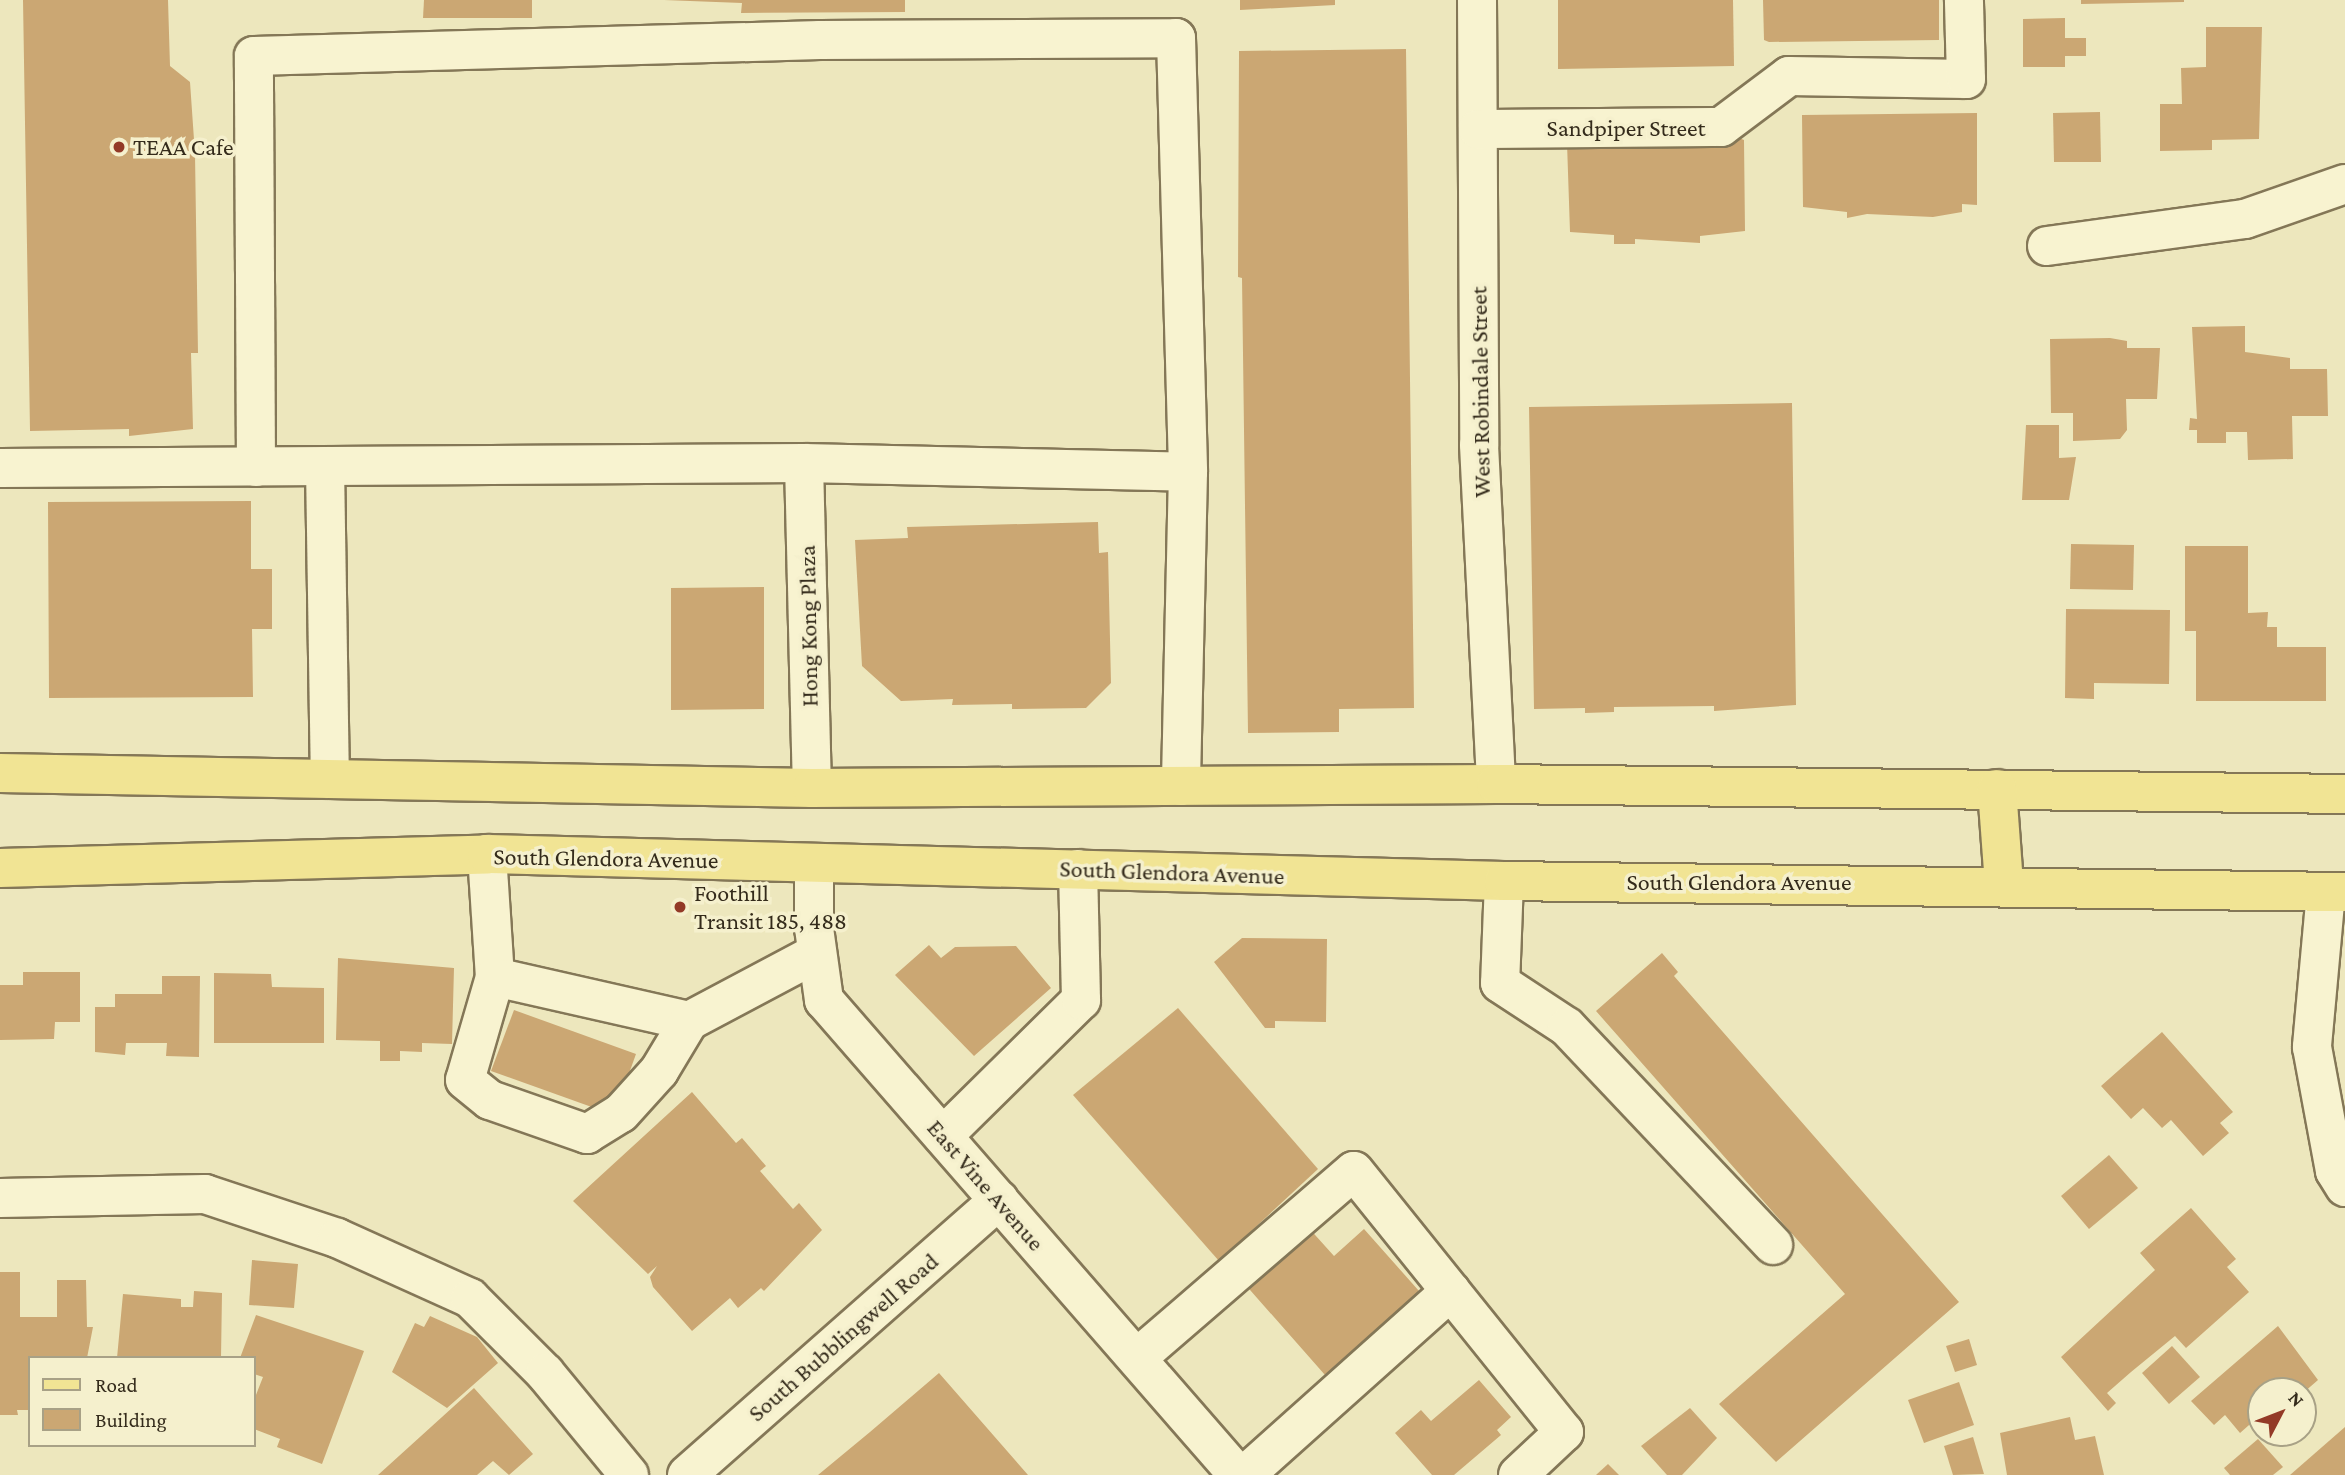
<!DOCTYPE html>
<html>
<head>
<meta charset="utf-8">
<style>
  body { margin:0 }
  #map { position:relative; width:2345px; height:1475px; overflow:hidden; background:#ede7bd; font-family:"Crimson Pro",serif }
  div>[style] { position:absolute }
  [style*='--x'] { left:calc(var(--x)*1px); top:calc(var(--y)*1px); width:calc(var(--w)*1px); rotate:calc(var(--a)*1deg) }
  .building>* { inset:0; background:#cba773 }
  .roads { filter:drop-shadow(2px 0 #847757) drop-shadow(-2px 0 #847757) drop-shadow(0 2px #847757) drop-shadow(0 -2px #847757) }
  .minor>* { height:38px; margin:-19px; padding:0 19px; transform-origin:19px; border-radius:19px; background:#f8f3d0 }
  .major>* { height:38px; margin:-19px; padding:0 19px; transform-origin:19px; border-radius:19px; background:#f1e494 }
  .dots>* { width:19px; height:19px; translate:-50% -50%; box-sizing:border-box; border:4px solid #f5f0cd; border-radius:50% }
  span { translate:-50% -50%; white-space:nowrap; text-align:center; line-height:1.15; -webkit-text-stroke:7px #f5f0cd; paint-order:stroke }
  .street-label { font-size:24px; color:#342b1b }
  .poi-label { font-size:24px; color:#342b1b }
  .left { translate:0 -50%; text-align:left }
  .legend { position:absolute; left:28px; top:1356px; width:228px; height:91px; box-sizing:border-box; background:#f5f0cd; border:2px solid #a8a186; margin:0; padding:9px 12px; list-style:none; font-size:21px; color:#342b1b }
  .legend li { display:flex; align-items:center; gap:14px; height:35px }
  .legend b { width:35px; border:2px solid #a8a186 }
  .north { position:absolute; left:2247px; top:1377px; width:70px; height:70px; box-sizing:border-box; background:#f5f0cd; border:2px solid #a8a186; border-radius:50%; rotate:48deg; font-size:19px; font-weight:700; line-height:28px; text-align:center; color:#342b1b }
  .north::after { content:''; display:block; margin:auto; width:24px; height:32px; background:#933a27; clip-path:polygon(50% 0,100% 100%,50% 72%,0 100%) }
</style>
</head>
<body>
<div id="map">
  <div class="building">
    <div style="clip-path:polygon(23px 0,168px 0,170px 66px,190px 82px,195px 154px,198px 353px,191px 353px,193px 429px,129px 436px,129px 429px,30px 431px)"></div>
    <div style="clip-path:polygon(424px 0,532px 0,532px 18px,423px 18px)"></div>
    <div style="clip-path:polygon(664px 0,905px 0,905px 12px,741px 13px,742px 3px)"></div>
    <div style="clip-path:polygon(1240px 0,1335px 0,1335px 5px,1240px 10px)"></div>
    <div style="clip-path:polygon(1558px 0,1733px 0,1734px 66px,1558px 69px)"></div>
    <div style="clip-path:polygon(1763px 0,1939px 0,1939px 40px,1769px 42px,1764px 40px)"></div>
    <div style="clip-path:polygon(2081px 0,2184px 0,2184px 2px,2081px 4px)"></div>
    <div style="clip-path:polygon(2065px 18px,2065px 38px,2086px 38px,2086px 56px,2065px 56px,2065px 67px,2023px 67px,2023px 19px)"></div>
    <div style="clip-path:polygon(2206px 27px,2262px 27px,2259px 139px,2212px 140px,2212px 150px,2160px 151px,2160px 104px,2182px 104px,2181px 68px,2206px 67px)"></div>
    <div style="clip-path:polygon(1406px 49px,1414px 708px,1339px 709px,1339px 732px,1248px 733px,1242px 278px,1238px 277px,1239px 51px)"></div>
    <div style="clip-path:polygon(2100px 112px,2101px 162px,2054px 162px,2053px 113px)"></div>
    <div style="clip-path:polygon(1977px 113px,1977px 205px,1962px 204px,1962px 212px,1933px 217px,1867px 214px,1847px 218px,1847px 212px,1803px 207px,1802px 115px)"></div>
    <div style="clip-path:polygon(1739px 138px,1744px 140px,1745px 231px,1700px 236px,1700px 243px,1635px 239px,1635px 244px,1614px 244px,1614px 235px,1570px 232px,1567px 143px)"></div>
    <div style="clip-path:polygon(2245px 326px,2245px 352px,2290px 358px,2290px 369px,2327px 369px,2328px 416px,2292px 416px,2293px 459px,2248px 460px,2247px 432px,2226px 432px,2226px 443px,2197px 443px,2197px 430px,2189px 430px,2190px 418px,2197px 419px,2192px 327px)"></div>
    <div style="clip-path:polygon(2110px 338px,2127px 341px,2127px 348px,2160px 348px,2157px 399px,2126px 399px,2127px 430px,2120px 439px,2073px 441px,2073px 413px,2051px 413px,2050px 339px)"></div>
    <div style="clip-path:polygon(1792px 403px,1796px 705px,1714px 711px,1714px 706px,1614px 707px,1614px 712px,1585px 713px,1585px 708px,1534px 709px,1529px 407px)"></div>
    <div style="clip-path:polygon(2026px 425px,2059px 425px,2059px 458px,2076px 457px,2069px 500px,2022px 500px)"></div>
    <div style="clip-path:polygon(251px 501px,251px 569px,272px 569px,272px 629px,252px 629px,253px 697px,49px 698px,48px 502px)"></div>
    <div style="clip-path:polygon(1098px 522px,1099px 553px,1108px 552px,1111px 683px,1086px 708px,1012px 709px,1012px 704px,952px 705px,953px 699px,901px 701px,862px 666px,855px 540px,908px 538px,907px 527px)"></div>
    <div style="clip-path:polygon(2071px 544px,2134px 545px,2133px 590px,2070px 589px)"></div>
    <div style="clip-path:polygon(2185px 546px,2248px 546px,2248px 613px,2268px 612px,2267px 627px,2277px 627px,2277px 647px,2326px 647px,2326px 701px,2196px 701px,2196px 631px,2185px 631px)"></div>
    <div style="clip-path:polygon(764px 587px,764px 709px,671px 710px,671px 588px)"></div>
    <div style="clip-path:polygon(2066px 609px,2170px 610px,2169px 684px,2094px 683px,2094px 699px,2065px 698px)"></div>
    <div style="clip-path:polygon(1242px 938px,1327px 939px,1326px 1022px,1275px 1021px,1275px 1028px,1265px 1028px,1214px 962px)"></div>
    <div style="clip-path:polygon(929px 945px,941px 958px,955px 947px,1016px 946px,1051px 988px,974px 1056px,895px 975px)"></div>
    <div style="clip-path:polygon(1662px 953px,1678px 972px,1674px 976px,1959px 1302px,1776px 1462px,1719px 1404px,1845px 1294px,1596px 1011px)"></div>
    <div style="clip-path:polygon(338px 958px,454px 968px,452px 1044px,422px 1043px,422px 1052px,400px 1051px,400px 1061px,380px 1061px,380px 1041px,336px 1040px)"></div>
    <div style="clip-path:polygon(23px 972px,80px 972px,80px 1022px,55px 1022px,54px 1039px,0 1040px,0 985px,23px 985px)"></div>
    <div style="clip-path:polygon(214px 973px,271px 974px,272px 987px,324px 988px,324px 1043px,214px 1043px)"></div>
    <div style="clip-path:polygon(162px 976px,200px 976px,199px 1057px,166px 1056px,167px 1043px,126px 1043px,125px 1055px,95px 1052px,95px 1007px,115px 1007px,115px 994px,162px 994px)"></div>
    <div style="clip-path:polygon(1178px 1008px,1318px 1169px,1219px 1261px,1073px 1095px)"></div>
    <div style="clip-path:polygon(514px 1010px,636px 1054px,614px 1115px,491px 1071px)"></div>
    <div style="clip-path:polygon(2162px 1032px,2233px 1112px,2220px 1123px,2229px 1133px,2203px 1156px,2171px 1120px,2162px 1128px,2143px 1108px,2131px 1119px,2101px 1086px)"></div>
    <div style="clip-path:polygon(692px 1092px,736px 1143px,742px 1138px,766px 1166px,760px 1171px,793px 1209px,799px 1203px,822px 1230px,764px 1291px,761px 1288px,738px 1308px,730px 1298px,692px 1331px,653px 1287px,650px 1277px,657px 1266px,648px 1274px,573px 1201px)"></div>
    <div style="clip-path:polygon(2109px 1155px,2138px 1188px,2089px 1229px,2061px 1196px)"></div>
    <div style="clip-path:polygon(2191px 1208px,2236px 1259px,2227px 1267px,2249px 1292px,2186px 1348px,2175px 1336px,2131px 1372px,2107px 1393px,2116px 1403px,2108px 1411px,2061px 1357px,2155px 1270px,2140px 1253px)"></div>
    <div style="clip-path:polygon(1307px 1226px,1334px 1256px,1364px 1229px,1419px 1291px,1325px 1375px,1243px 1282px)"></div>
    <div style="clip-path:polygon(252px 1260px,298px 1264px,294px 1308px,249px 1305px)"></div>
    <div style="clip-path:polygon(0 1272px,20px 1272px,20px 1317px,57px 1317px,57px 1280px,86px 1280px,87px 1327px,93px 1327px,87px 1358px,30px 1358px,30px 1410px,17px 1410px,18px 1415px,0 1415px)"></div>
    <div style="clip-path:polygon(194px 1291px,222px 1293px,221px 1358px,117px 1358px,123px 1294px,181px 1299px,181px 1307px,193px 1307px)"></div>
    <div style="clip-path:polygon(256px 1315px,364px 1351px,322px 1464px,277px 1447px,280px 1439px,254px 1429px,254px 1400px,263px 1377px,254px 1374px,254px 1358px,240px 1358px)"></div>
    <div style="clip-path:polygon(430px 1316px,477px 1337px,498px 1363px,447px 1408px,392px 1372px,415px 1323px,424px 1327px)"></div>
    <div style="clip-path:polygon(2278px 1326px,2318px 1380px,2303px 1393px,2261px 1391px,2261px 1423px,2257px 1418px,2240px 1433px,2225px 1415px,2214px 1425px,2191px 1401px)"></div>
    <div style="clip-path:polygon(1969px 1339px,1977px 1365px,1955px 1372px,1946px 1346px)"></div>
    <div style="clip-path:polygon(2172px 1346px,2200px 1377px,2169px 1404px,2142px 1373px)"></div>
    <div style="clip-path:polygon(939px 1373px,1028px 1475px,818px 1475px,870px 1432px)"></div>
    <div style="clip-path:polygon(1479px 1380px,1511px 1417px,1497px 1430px,1501px 1435px,1454px 1475px,1432px 1475px,1395px 1433px,1421px 1410px,1431px 1421px)"></div>
    <div style="clip-path:polygon(1959px 1382px,1974px 1425px,1924px 1443px,1908px 1400px)"></div>
    <div style="clip-path:polygon(474px 1388px,533px 1454px,509px 1475px,493px 1461px,477px 1475px,378px 1475px)"></div>
    <div style="clip-path:polygon(1690px 1408px,1717px 1438px,1682px 1475px,1667px 1475px,1641px 1446px)"></div>
    <div style="clip-path:polygon(2070px 1417px,2075px 1440px,2095px 1436px,2104px 1475px,2007px 1475px,2000px 1433px)"></div>
    <div style="clip-path:polygon(2345px 1427px,2345px 1475px,2290px 1475px)"></div>
    <div style="clip-path:polygon(1973px 1437px,1984px 1474px,1953px 1475px,1944px 1446px)"></div>
    <div style="clip-path:polygon(2258px 1439px,2283px 1467px,2273px 1475px,2230px 1475px,2224px 1468px)"></div>
    <div style="clip-path:polygon(1608px 1464px,1619px 1475px,1596px 1475px)"></div>
  </div>
  <div class="roads">
    <div class="minor">
      <div style="--x:1477;--y:0;--w:445;--a:89.7"></div>
      <div style="--x:1479;--y:445;--w:339;--a:87.1"></div>
      <div style="--x:1478;--y:129;--w:243;--a:-0.5"></div>
      <div style="--x:1721;--y:127;--w:85;--a:-36.9"></div>
      <div style="--x:1789;--y:76;--w:177;--a:1"></div>
      <div style="--x:1966;--y:79;--w:79;--a:-91.5"></div>
      <div style="--x:2047;--y:246;--w:200;--a:-7.8"></div>
      <div style="--x:2245;--y:219;--w:106;--a:-19.3"></div>
      <div style="--x:804;--y:463;--w:325;--a:88.6"></div>
      <div style="--x:325;--y:466;--w:313;--a:89.1"></div>
      <div style="--x:256;--y:467;--w:411;--a:-90.3"></div>
      <div style="--x:254;--y:56;--w:566;--a:-1.62"></div>
      <div style="--x:820;--y:40;--w:356;--a:-0.3"></div>
      <div style="--x:1176;--y:38;--w:434;--a:88.4"></div>
      <div style="--x:1188;--y:472;--w:314;--a:91.3"></div>
      <div style="--x:0;--y:468;--w:804;--a:-0.36"></div>
      <div style="--x:804;--y:463;--w:384;--a:1.3"></div>
      <div style="--x:487;--y:854;--w:123;--a:86.3"></div>
      <div style="--x:495;--y:977;--w:199;--a:12.8"></div>
      <div style="--x:689;--y:1021;--w:145;--a:-28"></div>
      <div style="--x:814;--y:863;--w:65;--a:90"></div>
      <div style="--x:814;--y:928;--w:73;--a:82.1"></div>
      <div style="--x:824;--y:1000;--w:630;--a:48.93"></div>
      <div style="--x:1504;--y:881;--w:102;--a:92.2"></div>
      <div style="--x:1500;--y:983;--w:80;--a:33.3"></div>
      <div style="--x:1567;--y:1027;--w:300;--a:46.6"></div>
      <div style="--x:2326;--y:892;--w:156;--a:95.2"></div>
      <div style="--x:2312;--y:1047;--w:126;--a:79.5"></div>
      <div style="--x:2335;--y:1171;--w:19;--a:58"></div>
      <div style="--x:495;--y:977;--w:107;--a:106.2"></div>
      <div style="--x:465;--y:1080;--w:32;--a:39"></div>
      <div style="--x:490;--y:1100;--w:103;--a:19.3"></div>
      <div style="--x:587;--y:1134;--w:40;--a:-32"></div>
      <div style="--x:621;--y:1113;--w:57;--a:-47.9"></div>
      <div style="--x:659;--y:1071;--w:58;--a:-59"></div>
      <div style="--x:943;--y:1136;--w:194;--a:-44.6"></div>
      <div style="--x:1081;--y:1000;--w:131;--a:-91.3"></div>
      <div style="--x:0;--y:1198;--w:205;--a:-1.1"></div>
      <div style="--x:205;--y:1194;--w:139;--a:18.4"></div>
      <div style="--x:337;--y:1238;--w:146;--a:24.3"></div>
      <div style="--x:470;--y:1298;--w:106;--a:45"></div>
      <div style="--x:545;--y:1373;--w:132;--a:50.5"></div>
      <div style="--x:1137;--y:1358;--w:286;--a:-40.8"></div>
      <div style="--x:1354;--y:1171;--w:335;--a:51.2"></div>
      <div style="--x:1564;--y:1432;--w:63;--a:136.9"></div>
      <div style="--x:687;--y:1475;--w:416;--a:-41.4"></div>
      <div style="--x:1245;--y:1475;--w:276;--a:-41.8"></div>
    </div>
    <div class="major">
      <div style="--x:0;--y:773;--w:812;--a:1.06"></div>
      <div style="--x:812;--y:788;--w:684;--a:-0.34"></div>
      <div style="--x:1496;--y:784;--w:849;--a:0.67"></div>
      <div style="--x:1997;--y:789;--w:96;--a:85.8"></div>
      <div style="--x:0;--y:868;--w:487;--a:-1.6"></div>
      <div style="--x:487;--y:854;--w:1017;--a:1.52"></div>
      <div style="--x:1504;--y:881;--w:841;--a:0.75"></div>
    </div>
  </div>
  <div class="dots">
    <div style="left:119px;top:147px;background:#933a27"></div>
    <div style="left:680px;top:907px;background:#933a27"></div>
  </div>
  <div class="street-label">
    <span style="left:1626px;top:128px">Sandpiper Street</span>
    <span style="left:1480px;top:392px;rotate:-91deg">West Robindale Street</span>
    <span style="left:808px;top:626px;rotate:-91deg">Hong Kong Plaza</span>
    <span style="left:606px;top:858px;rotate:1deg">South Glendora Avenue</span>
    <span style="left:1172px;top:872px;rotate:2deg">South Glendora Avenue</span>
    <span style="left:1739px;top:882px">South Glendora Avenue</span>
    <span style="left:986px;top:1185px;rotate:49deg">East Vine Avenue</span>
    <span style="left:843px;top:1337px;rotate:-41deg">South Bubblingwell Road</span>
  </div>
  <div class="poi-label">
    <span class="left" style="left:133px;top:147px">TEAA Cafe</span>
    <span class="left" style="left:694px;top:907px">Foothill<br>Transit 185, 488</span>
  </div>
  <ul class="legend">
  <li><b style="height:9px;background:#f1e494"></b>Road</li>
  <li><b style="height:19px;background:#cba773"></b>Building</li>
  </ul>
  <div class="north">N</div>
</div>
</body>
</html>
